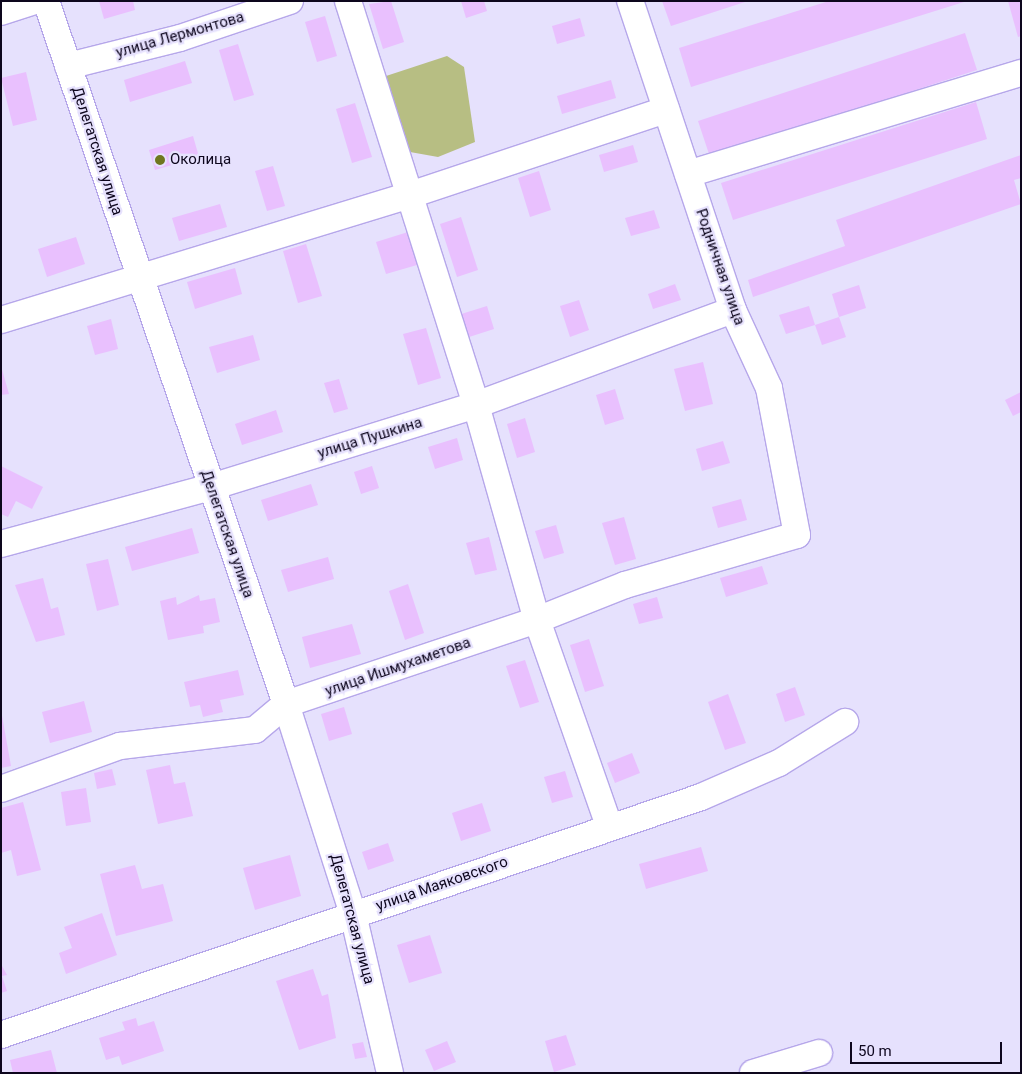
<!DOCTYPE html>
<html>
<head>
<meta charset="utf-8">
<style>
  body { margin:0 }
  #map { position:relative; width:1022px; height:1074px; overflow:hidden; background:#e6e1fd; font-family:Roboto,sans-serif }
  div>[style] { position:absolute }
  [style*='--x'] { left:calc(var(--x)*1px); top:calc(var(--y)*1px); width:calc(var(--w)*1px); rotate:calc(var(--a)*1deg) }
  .green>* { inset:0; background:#b7be83 }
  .building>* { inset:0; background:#e9c0fe }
  .roads { filter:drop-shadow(1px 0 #b6a7ea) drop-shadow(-1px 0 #b6a7ea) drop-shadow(0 1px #b6a7ea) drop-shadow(0 -1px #b6a7ea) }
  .minor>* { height:26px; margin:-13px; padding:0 13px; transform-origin:13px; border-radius:13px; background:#fff }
  .dots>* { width:14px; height:14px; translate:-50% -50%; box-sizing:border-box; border:2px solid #e6e1fd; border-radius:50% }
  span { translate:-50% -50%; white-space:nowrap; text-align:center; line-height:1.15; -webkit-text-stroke:4.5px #e6e1fd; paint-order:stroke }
  .street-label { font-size:15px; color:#0d061d }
  .poi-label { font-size:15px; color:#0d061d }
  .left { translate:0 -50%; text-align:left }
  .frame { position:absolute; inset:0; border:2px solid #0d061d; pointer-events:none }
  .scale { position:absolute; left:850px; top:1042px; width:152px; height:22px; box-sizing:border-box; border:2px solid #0d061d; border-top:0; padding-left:6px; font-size:15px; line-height:18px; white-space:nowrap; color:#0d061d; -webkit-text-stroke:4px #e6e1fd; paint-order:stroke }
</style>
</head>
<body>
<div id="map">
  <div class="green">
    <div style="clip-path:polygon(447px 56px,464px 67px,475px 142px,438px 157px,410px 152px,383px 77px)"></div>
  </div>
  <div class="building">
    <div style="clip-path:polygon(99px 1px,133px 1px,135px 10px,104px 19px)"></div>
    <div style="clip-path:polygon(391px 1px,404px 42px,383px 49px,369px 4px)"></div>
    <div style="clip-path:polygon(461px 1px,484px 1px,487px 11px,466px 18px)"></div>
    <div style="clip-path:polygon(662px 1px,745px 1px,745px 2px,671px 26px)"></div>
    <div style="clip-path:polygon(829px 1px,964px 2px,691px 87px,679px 48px)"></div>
    <div style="clip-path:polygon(1008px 1px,1021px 1px,1021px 36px,1018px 37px)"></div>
    <div style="clip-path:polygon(325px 16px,337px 56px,317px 62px,305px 22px)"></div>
    <div style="clip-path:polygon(580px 18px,585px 36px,557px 44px,552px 26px)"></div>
    <div style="clip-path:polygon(965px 33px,977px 70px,710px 157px,698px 121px)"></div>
    <div style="clip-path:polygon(238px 44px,254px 95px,234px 101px,219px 50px)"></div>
    <div style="clip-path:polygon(185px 61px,192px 83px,130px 102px,124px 80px)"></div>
    <div style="clip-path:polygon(26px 72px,37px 120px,13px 126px,1px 78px)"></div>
    <div style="clip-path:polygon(611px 80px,616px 98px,562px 114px,557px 96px)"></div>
    <div style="clip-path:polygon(976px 102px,987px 139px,733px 220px,721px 183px)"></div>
    <div style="clip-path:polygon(355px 103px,372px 157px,352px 163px,336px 109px)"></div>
    <div style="clip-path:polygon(193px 136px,199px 157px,155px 170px,149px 150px)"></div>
    <div style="clip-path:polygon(633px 145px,638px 162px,604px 172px,599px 155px)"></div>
    <div style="clip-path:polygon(1021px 155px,1021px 178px,1014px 180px,1021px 204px,753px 297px,748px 280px,845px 246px,836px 220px)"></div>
    <div style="clip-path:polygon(273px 166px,285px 206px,267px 211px,255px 171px)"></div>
    <div style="clip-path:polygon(539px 171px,551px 210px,530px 217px,518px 178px)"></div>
    <div style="clip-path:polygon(220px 204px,227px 227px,179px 241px,172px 218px)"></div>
    <div style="clip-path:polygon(654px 210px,660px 228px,631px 236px,625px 218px)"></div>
    <div style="clip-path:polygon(461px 217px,478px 270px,457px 277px,440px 224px)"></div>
    <div style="clip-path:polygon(408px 232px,417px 265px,386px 274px,376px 242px)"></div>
    <div style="clip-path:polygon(76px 237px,85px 264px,47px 277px,38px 249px)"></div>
    <div style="clip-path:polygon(306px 244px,322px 296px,298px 303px,283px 251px)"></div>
    <div style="clip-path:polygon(235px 268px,242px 294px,195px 309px,187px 282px)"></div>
    <div style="clip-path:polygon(675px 284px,681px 300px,653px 309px,648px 294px)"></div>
    <div style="clip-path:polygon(859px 285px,866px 308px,839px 317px,832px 294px)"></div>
    <div style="clip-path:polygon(579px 300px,589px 330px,570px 337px,560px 306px)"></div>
    <div style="clip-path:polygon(487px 306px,494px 329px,466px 338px,458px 315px)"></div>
    <div style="clip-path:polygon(809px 306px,815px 325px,786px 334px,779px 315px)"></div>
    <div style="clip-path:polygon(839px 317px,846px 337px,822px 345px,815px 325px)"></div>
    <div style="clip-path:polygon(111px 319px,118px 349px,95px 355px,87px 326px)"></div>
    <div style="clip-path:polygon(426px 328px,441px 378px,418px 385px,403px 334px)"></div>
    <div style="clip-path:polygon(253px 335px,260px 360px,217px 373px,209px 347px)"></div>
    <div style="clip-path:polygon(703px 362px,713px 404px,685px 411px,674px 369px)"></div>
    <div style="clip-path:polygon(1px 366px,9px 394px,1px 395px)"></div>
    <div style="clip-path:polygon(339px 379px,348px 409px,334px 413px,324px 383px)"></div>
    <div style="clip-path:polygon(615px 389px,624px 419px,605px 425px,596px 395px)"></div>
    <div style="clip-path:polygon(1021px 392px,1021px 412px,1013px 416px,1005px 400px)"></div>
    <div style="clip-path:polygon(276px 410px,283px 432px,242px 445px,235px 424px)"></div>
    <div style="clip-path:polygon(525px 418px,535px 452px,517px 458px,507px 424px)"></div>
    <div style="clip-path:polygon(457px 438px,463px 460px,435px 469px,428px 447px)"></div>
    <div style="clip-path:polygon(723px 441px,730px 463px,702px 471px,696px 449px)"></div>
    <div style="clip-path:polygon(1px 466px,43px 487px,32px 509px,16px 501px,8px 517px,1px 514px)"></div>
    <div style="clip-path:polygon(372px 466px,379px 488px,361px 494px,354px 472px)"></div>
    <div style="clip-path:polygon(311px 484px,318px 505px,268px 521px,261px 500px)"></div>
    <div style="clip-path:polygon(741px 499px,747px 520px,718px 528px,712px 507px)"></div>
    <div style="clip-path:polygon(624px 517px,636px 559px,615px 565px,602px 523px)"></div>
    <div style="clip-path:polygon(556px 525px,564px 553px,544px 559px,535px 531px)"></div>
    <div style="clip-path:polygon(192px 528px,199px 553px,132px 571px,125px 547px)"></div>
    <div style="clip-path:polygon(489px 537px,497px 570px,475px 575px,466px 543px)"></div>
    <div style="clip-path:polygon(328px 557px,334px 579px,288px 592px,281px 570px)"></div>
    <div style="clip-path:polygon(108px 559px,119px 605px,97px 611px,86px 564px)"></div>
    <div style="clip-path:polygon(762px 566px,768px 584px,726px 597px,720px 578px)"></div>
    <div style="clip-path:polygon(43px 578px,51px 609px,58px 607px,65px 635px,36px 642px,15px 585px)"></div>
    <div style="clip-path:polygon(408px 584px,424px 633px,405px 640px,389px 591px)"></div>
    <div style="clip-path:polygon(199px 595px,200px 601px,215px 598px,220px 622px,203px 626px,204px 633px,168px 640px,160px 601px,176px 597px,177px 605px)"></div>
    <div style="clip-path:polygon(657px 597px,663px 618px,639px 624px,633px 604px)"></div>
    <div style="clip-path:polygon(352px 624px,361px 654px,310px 668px,302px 637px)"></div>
    <div style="clip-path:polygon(589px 639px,604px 686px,585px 692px,570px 645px)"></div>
    <div style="clip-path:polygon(525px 660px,539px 702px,520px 708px,506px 666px)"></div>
    <div style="clip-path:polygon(238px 670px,244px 695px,220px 700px,223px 712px,203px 717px,200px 705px,190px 707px,184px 682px)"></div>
    <div style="clip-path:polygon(795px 687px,805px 715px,785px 722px,776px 694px)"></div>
    <div style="clip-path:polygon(728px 694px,746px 743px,725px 750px,708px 702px)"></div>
    <div style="clip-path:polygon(84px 701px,92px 732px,50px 743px,42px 712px)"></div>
    <div style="clip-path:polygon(344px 707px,352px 734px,329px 741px,321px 714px)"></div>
    <div style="clip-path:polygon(1px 710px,11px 766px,1px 768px)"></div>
    <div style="clip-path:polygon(632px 753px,640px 773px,615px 783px,607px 763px)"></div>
    <div style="clip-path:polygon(170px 765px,174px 784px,185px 782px,193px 816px,158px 824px,146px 770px)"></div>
    <div style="clip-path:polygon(112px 769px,116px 785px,97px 789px,94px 773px)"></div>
    <div style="clip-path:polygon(565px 771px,573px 797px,552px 803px,544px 777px)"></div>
    <div style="clip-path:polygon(86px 788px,91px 822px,66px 826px,61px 792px)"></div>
    <div style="clip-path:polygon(23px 802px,41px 870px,17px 876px,11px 850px,1px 853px,1px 808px)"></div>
    <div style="clip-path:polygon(482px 803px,491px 831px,461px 841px,452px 813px)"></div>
    <div style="clip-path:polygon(388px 843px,394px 861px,368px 870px,362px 852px)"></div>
    <div style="clip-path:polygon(701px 847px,708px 871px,646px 889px,639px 864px)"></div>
    <div style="clip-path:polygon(290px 855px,301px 896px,255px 910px,243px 868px)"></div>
    <div style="clip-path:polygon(135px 865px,142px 889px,163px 884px,173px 921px,116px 936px,100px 874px)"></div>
    <div style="clip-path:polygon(102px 913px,117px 955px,66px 974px,59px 953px,72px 948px,64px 927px)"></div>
    <div style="clip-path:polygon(430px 935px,442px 973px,409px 983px,397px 945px)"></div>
    <div style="clip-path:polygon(1px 964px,7px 975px,2px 976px,7px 991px,1px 993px)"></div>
    <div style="clip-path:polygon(313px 969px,322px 996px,328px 994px,336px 1038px,299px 1050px,276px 981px)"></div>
    <div style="clip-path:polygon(136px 1018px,138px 1026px,154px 1021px,164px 1051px,122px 1065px,119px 1056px,106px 1060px,99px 1038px,125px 1030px,122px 1022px)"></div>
    <div style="clip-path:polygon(566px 1035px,576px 1065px,554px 1072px,545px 1041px)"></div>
    <div style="clip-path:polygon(447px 1041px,456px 1062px,434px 1071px,425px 1050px)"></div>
    <div style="clip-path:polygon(363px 1042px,367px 1057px,355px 1059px,352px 1044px)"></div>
    <div style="clip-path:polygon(51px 1050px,57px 1073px,13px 1073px,10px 1060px)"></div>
  </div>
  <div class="roads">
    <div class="minor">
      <div style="--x:46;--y:1;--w:743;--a:71.15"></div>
      <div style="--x:286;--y:704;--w:220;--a:72.3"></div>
      <div style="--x:353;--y:914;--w:163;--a:76.9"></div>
      <div style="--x:348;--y:1;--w:424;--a:72.4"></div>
      <div style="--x:476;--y:405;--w:223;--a:74.2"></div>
      <div style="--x:537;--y:620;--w:220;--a:70.7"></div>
      <div style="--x:1;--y:12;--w:35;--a:-18"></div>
      <div style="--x:68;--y:66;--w:115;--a:-14"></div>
      <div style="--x:180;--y:38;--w:116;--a:-18.6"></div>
      <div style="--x:688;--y:174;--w:348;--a:-16.9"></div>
      <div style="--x:1;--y:320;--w:428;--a:-17"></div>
      <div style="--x:410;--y:195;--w:270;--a:-18.4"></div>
      <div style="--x:1;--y:544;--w:218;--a:-15.2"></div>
      <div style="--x:211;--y:487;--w:277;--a:-17.2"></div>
      <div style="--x:476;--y:405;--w:274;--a:-20.3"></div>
      <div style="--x:1;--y:789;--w:127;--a:-19.9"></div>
      <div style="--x:120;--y:746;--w:136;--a:-6.8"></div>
      <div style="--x:255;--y:730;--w:40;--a:-40"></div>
      <div style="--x:286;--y:704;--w:265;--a:-18.5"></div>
      <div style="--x:537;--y:620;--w:95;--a:-21.7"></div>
      <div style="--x:625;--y:585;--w:179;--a:-16.2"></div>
      <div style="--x:797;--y:535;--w:150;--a:-100.8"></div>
      <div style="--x:769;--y:388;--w:86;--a:-114.8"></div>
      <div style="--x:733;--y:310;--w:326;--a:-108.4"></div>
      <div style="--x:1;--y:1035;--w:739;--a:-18.78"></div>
      <div style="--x:701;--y:797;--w:85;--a:-23.6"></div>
      <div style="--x:779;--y:763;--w:78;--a:-31.8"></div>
      <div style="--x:753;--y:1073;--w:69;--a:-16.9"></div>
    </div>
  </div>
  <div class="dots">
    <div style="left:160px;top:160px;background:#6f761f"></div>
  </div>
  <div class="street-label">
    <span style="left:180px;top:35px;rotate:-16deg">улица Лермонтова</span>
    <span style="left:97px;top:151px;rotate:72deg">Делегатская улица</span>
    <span style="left:720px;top:267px;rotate:71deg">Родничная улица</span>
    <span style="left:370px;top:438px;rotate:-17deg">улица Пушкина</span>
    <span style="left:227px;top:534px;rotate:71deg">Делегатская улица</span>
    <span style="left:398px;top:667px;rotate:-19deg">улица Ишмухаметова</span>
    <span style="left:442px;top:884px;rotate:-19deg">улица Маяковского</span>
    <span style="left:352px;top:919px;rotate:75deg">Делегатская улица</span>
  </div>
  <div class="poi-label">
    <span class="left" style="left:170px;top:160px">Околица</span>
  </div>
  <div class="frame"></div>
  <div class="scale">50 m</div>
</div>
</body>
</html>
